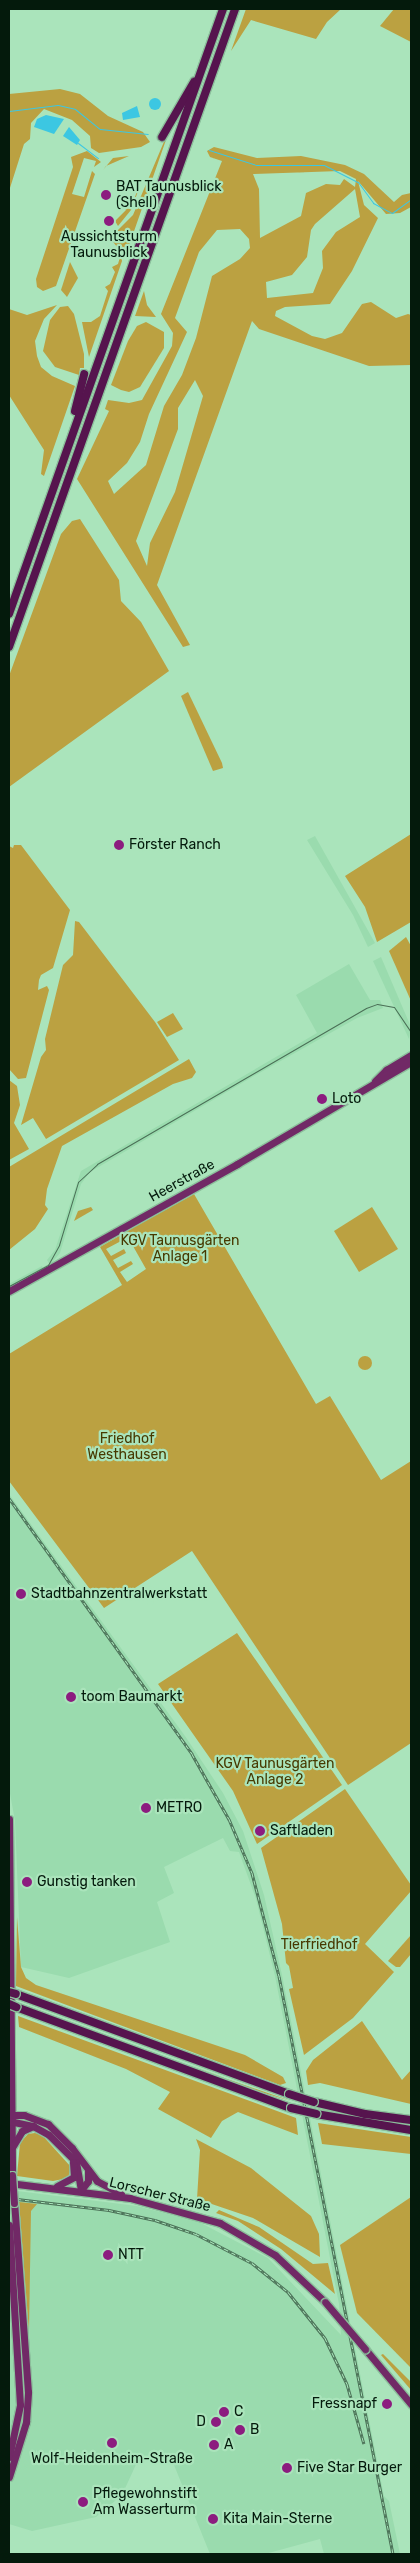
<!DOCTYPE html>
<html>
<head>
<meta charset="utf-8">
<style>
  body { margin:0 }
  #map { position:relative; width:420px; height:2563px; overflow:hidden; background:#aae4bb; font-family:Rubik,sans-serif }
  div>[style] { position:absolute }
  [style*='--x'] { left:calc(var(--x)*1px); top:calc(var(--y)*1px); width:calc(var(--w)*1px); rotate:calc(var(--a)*1deg) }
  .built>* { inset:0; background:#9adbae }
  .green>* { inset:0; background:#bba141 }
  .round { border-radius:50% }
  .water>* { inset:0; background:#3cc7e2 }
  .stream>* { height:1px; margin:-0.5px; padding:0 0.5px; transform-origin:0.5px; border-radius:0.5px; background:#3cc7e2 }
  .roads { filter:drop-shadow(1px 0 #8cc09c) drop-shadow(-1px 0 #8cc09c) drop-shadow(0 1px #8cc09c) drop-shadow(0 -1px #8cc09c) }
  .major>* { height:7px; margin:-3.5px; padding:0 3.5px; transform-origin:3.5px; border-radius:3.5px; background:#712966 }
  .highway>* { height:8px; margin:-4px; padding:0 4px; transform-origin:4px; border-radius:4px; background:#56144e }
  .tram>* { height:1px; margin:-0.5px; padding:0 0.5px; transform-origin:0.5px; border-radius:0.5px; background:#4a6f56 }
  .rail>* { height:3px; margin-top:-1.5px; transform-origin:0; background:repeating-linear-gradient(90deg,#aae4bb 0 4px,#4a6f56 0 8px); box-sizing:border-box; border-block:1px solid #4a6f56 }
  .bridges { filter:drop-shadow(1px 0 #8cc09c) drop-shadow(-1px 0 #8cc09c) drop-shadow(0 1px #8cc09c) drop-shadow(0 -1px #8cc09c) }
  .major-bridge>* { height:7px; margin:-3.5px; padding:0 3.5px; transform-origin:3.5px; border-radius:3.5px; background:#712966 }
  .highway-bridge>* { height:8px; margin:-4px; padding:0 4px; transform-origin:4px; border-radius:4px; background:#56144e }
  .dots>* { width:14px; height:14px; translate:-50% -50%; box-sizing:border-box; border:2px solid #aae4bb; border-radius:50% }
  span { translate:-50% -50%; white-space:nowrap; text-align:center; line-height:1.15; -webkit-text-stroke:4.5px #aae4bb; paint-order:stroke }
  .poi-label { font-size:14px; color:#041a0c }
  .left { translate:0 -50%; text-align:left }
  .right { translate:-100% -50%; text-align:right }
  .street-label { font-size:14px; color:#041a0c }
  .park-label { font-size:14px; color:#473900 }
  .frame { position:absolute; inset:0; border:10px solid #041a0c; pointer-events:none }
</style>
</head>
<body>
<div id="map">
  <div class="built">
    <div style="clip-path:polygon(315px 836px,375px 943px,368px 947px,353px 915px,307px 840px)"></div>
    <div style="clip-path:polygon(381px 957px,411px 1027px,409px 1039px,373px 961px)"></div>
    <div style="clip-path:polygon(349px 964px,370px 1000px,380px 1000px,383px 1008px,357px 1018px,254px 1076px,90px 1172px,81px 1184px,60px 1253px,50px 1265px,47px 1260px,55px 1250px,81px 1171px,317px 1033px,296px 995px)"></div>
    <div style="clip-path:polygon(42px 1266px,44px 1270px,9px 1290px,9px 1284px)"></div>
    <div style="clip-path:polygon(9px 1494px,185px 1736px,223px 1793px,243px 1831px,264px 1895px,282px 1975px,384px 2496px,389px 2501px,400px 2554px,324px 2554px,320px 2539px,265px 2554px,210px 2554px,174px 2465px,139px 2458px,122px 2495px,96px 2517px,32px 2531px,9px 2524px,9px 2190px,137px 2206px,199px 2222px,268px 2258px,341px 2335px,339px 2304px,275px 1976px,256px 1899px,239px 1852px,230px 1851px,223px 1838px,164px 1867px,174px 1893px,157px 1902px,170px 1942px,69px 1978px,21px 1967px,15px 1821px,9px 1788px)"></div>
  </div>
  <div class="green">
    <div style="clip-path:polygon(246px 9px,341px 9px,327px 22px,316px 39px,251px 20px,231px 51px)"></div>
    <div style="clip-path:polygon(394px 9px,411px 9px,411px 42px,380px 26px)"></div>
    <div style="clip-path:polygon(60px 89px,80px 94px,108px 116px,143px 132px,150px 142px,141px 147px,99px 153px,91px 148px,90px 136px,72px 120px,44px 109px,31px 123px,30px 139px,24px 144px,9px 191px,9px 94px)"></div>
    <div style="clip-path:polygon(166px 137px,167px 137px,125px 257px,110px 238px,133px 215px)"></div>
    <div style="clip-path:polygon(evenodd,214px 147px,257px 158px,301px 156px,345px 165px,364px 174px,394px 202px,402px 195px,411px 193px,411px 207px,400px 213px,386px 214px,358px 181px,364px 205px,378px 218px,352px 271px,330px 304px,285px 307px,276px 311px,275px 316px,312px 336px,325px 339px,342px 333px,362px 304px,371px 302px,396px 318px,408px 314px,411px 315px,411px 365px,369px 366px,259px 329px,252px 321px,157px 585px,190px 645px,183px 647px,77px 479px,109px 411px,105px 409px,108px 400px,129px 403px,142px 400px,172px 346px,173px 333px,161px 314px,222px 161px,210px 157px,207px 151px,214px 147px,340px 171px,356px 179px,355px 187px,344px 179px,340px 185px,326px 184px,306px 193px,301px 216px,260px 238px,259px 189px,253px 174px,340px 171px,214px 147px,355px 189px,360px 217px,336px 232px,322px 251px,323px 268px,313px 293px,267px 298px,266px 282px,292px 275px,307px 257px,311px 230px,315px 224px,355px 189px,214px 147px,240px 229px,249px 239px,250px 248px,240px 259px,212px 276px,196px 338px,182px 375px,164px 406px,146px 465px,114px 494px,108px 481px,127px 463px,140px 442px,149px 414px,187px 332px,175px 318px,199px 252px,217px 230px,240px 229px,214px 147px,195px 380px,203px 396px,175px 492px,150px 543px,147px 566px,136px 541px,178px 429px,178px 408px,195px 380px)"></div>
    <div style="clip-path:polygon(87px 151px,101px 162px,94px 167px,96px 161px,84px 158px,72px 194px,84px 197px,92px 171px,95px 174px,56px 286px,43px 291px,37px 287px,36px 279px,73px 167px,71px 157px)"></div>
    <div style="clip-path:polygon(129px 156px,106px 166px,103px 170px,113px 158px)"></div>
    <div style="clip-path:polygon(139px 186px,140px 186px,131px 210px,118px 226px,115px 221px,126px 210px,124px 206px,129px 209px,132px 205px)"></div>
    <div style="clip-path:polygon(118px 251px,121px 256px,122px 261px,89px 357px,82px 322px,91px 322px,100px 316px,108px 291px,105px 287px,110px 284px,115px 272px,112px 267px,118px 264px,120px 257px)"></div>
    <div style="clip-path:polygon(70px 262px,78px 278px,67px 297px,61px 290px)"></div>
    <div style="clip-path:polygon(144px 291px,147px 305px,156px 317px,135px 316px)"></div>
    <div style="clip-path:polygon(57px 305px,44px 319px,35px 341px,37px 356px,41px 367px,52px 376px,75px 386px,44px 476px,41px 474px,44px 450px,9px 395px,9px 309px,27px 315px)"></div>
    <div style="clip-path:polygon(68px 306px,74px 314px,84px 354px,84px 368px,80px 368px,79px 375px,55px 367px,43px 351px,50px 320px,60px 307px)"></div>
    <div style="clip-path:polygon(146px 322px,164px 332px,164px 348px,140px 387px,129px 392px,121px 390px,111px 385px,128px 341px,137px 326px)"></div>
    <div style="clip-path:polygon(80px 519px,119px 580px,121px 601px,141px 622px,169px 671px,9px 787px,9px 676px,61px 534px,72px 521px)"></div>
    <div style="clip-path:polygon(188px 692px,222px 763px,223px 768px,213px 771px,181px 696px)"></div>
    <div style="clip-path:polygon(411px 834px,411px 922px,377px 942px,365px 907px,345px 876px)"></div>
    <div style="clip-path:polygon(14px 845px,21px 845px,70px 910px,53px 968px,41px 975px,39px 980px,38px 990px,47px 986px,49px 990px,26px 1078px,18px 1079px,9px 1069px,9px 846px,13px 848px)"></div>
    <div style="clip-path:polygon(75px 921px,79px 922px,155px 1022px,179px 1060px,46px 1139px,33px 1118px,21px 1125px,41px 1057px,46px 1050px,45px 1039px,63px 965px,73px 955px)"></div>
    <div style="clip-path:polygon(406px 937px,411px 946px,411px 1001px,389px 951px)"></div>
    <div style="clip-path:polygon(173px 1013px,183px 1029px,167px 1037px,157px 1022px)"></div>
    <div style="clip-path:polygon(189px 1059px,196px 1072px,192px 1078px,173px 1084px,62px 1146px,47px 1189px,45px 1205px,48px 1209px,35px 1229px,9px 1250px,9px 1167px)"></div>
    <div style="clip-path:polygon(9px 1080px,17px 1086px,20px 1105px,14px 1123px,29px 1149px,9px 1160px)"></div>
    <div style="clip-path:polygon(194px 1194px,316px 1404px,330px 1396px,381px 1480px,411px 1461px,411px 1743px,348px 1785px,192px 1551px,104px 1608px,9px 1481px,9px 1354px,122px 1285px,100px 1247px,121px 1235px,123px 1240px,106px 1249px,111px 1256px,124px 1249px,126px 1253px,113px 1260px,118px 1268px,131px 1261px,133px 1264px,120px 1272px,127px 1282px,146px 1269px,125px 1232px)"></div>
    <div style="clip-path:polygon(91px 1207px,93px 1210px,74px 1221px,78px 1211px)"></div>
    <div style="clip-path:polygon(372px 1207px,398px 1249px,359px 1272px,334px 1231px)"></div>
    <div class="round" style="left:358px;top:1356px;width:14px;height:14px"></div>
    <div style="clip-path:polygon(237px 1633px,342px 1785px,257px 1844px,233px 1791px,158px 1684px)"></div>
    <div style="clip-path:polygon(345px 1789px,411px 1885px,411px 1891px,365px 1944px,394px 1972px,353px 2018px,304px 2055px,289px 1989px,293px 1988px,289px 1966px,286px 1963px,282px 1924px,261px 1848px)"></div>
    <div style="clip-path:polygon(17px 1917px,21px 1967px,26px 1978px,36px 1985px,245px 2055px,283px 2077px,286px 2083px,280px 2085px,16px 1986px)"></div>
    <div style="clip-path:polygon(411px 1935px,411px 1954px,400px 1967px,396px 1967px,388px 1961px)"></div>
    <div style="clip-path:polygon(18px 2016px,296px 2118px,298px 2135px,238px 2112px,222px 2121px,211px 2138px,158px 2109px,170px 2092px,126px 2069px,19px 2027px)"></div>
    <div style="clip-path:polygon(362px 2021px,402px 2080px,411px 2070px,411px 2104px,320px 2083px,308px 2085px,306px 2071px,313px 2060px)"></div>
    <div style="clip-path:polygon(191px 2065px,227px 2079px,291px 2101px,251px 2089px)"></div>
    <div style="clip-path:polygon(314px 2107px,411px 2124px,411px 2126px,345px 2116px)"></div>
    <div style="clip-path:polygon(318px 2123px,411px 2137px,411px 2154px,322px 2144px)"></div>
    <div style="clip-path:polygon(35px 2133px,42px 2135px,71px 2167px,68px 2178px,53px 2181px,17px 2176px,20px 2143px,28px 2134px)"></div>
    <div style="clip-path:polygon(196px 2139px,251px 2168px,311px 2216px,319px 2234px,320px 2257px,253px 2218px,197px 2199px,200px 2150px)"></div>
    <div style="clip-path:polygon(411px 2197px,411px 2368px,357px 2313px,340px 2245px)"></div>
    <div style="clip-path:polygon(19px 2202px,37px 2204px,31px 2211px,29px 2331px)"></div>
    <div style="clip-path:polygon(10px 2203px,25px 2392px,24px 2404px,23px 2370px)"></div>
    <div style="clip-path:polygon(219px 2210px,259px 2227px,313px 2264px,328px 2263px,335px 2294px,281px 2249px,238px 2221px,216px 2213px)"></div>
    <div style="clip-path:polygon(383px 2354px,411px 2382px,411px 2390px,381px 2355px)"></div>
  </div>
  <div class="water">
    <div class="round" style="left:149px;top:98px;width:12px;height:12px"></div>
    <div style="clip-path:polygon(137px 106px,140px 117px,123px 120px,122px 113px)"></div>
    <div style="clip-path:polygon(46px 115px,64px 119px,54px 134px,34px 127px,37px 119px)"></div>
    <div style="clip-path:polygon(69px 127px,80px 140px,77px 145px,63px 136px)"></div>
  </div>
  <div class="stream">
    <div style="--x:9;--y:111;--w:49;--a:-7"></div>
    <div style="--x:58;--y:105;--w:17;--a:13"></div>
    <div style="--x:75;--y:109;--w:32;--a:39"></div>
    <div style="--x:100;--y:129;--w:48;--a:5.9"></div>
    <div style="--x:78;--y:143;--w:25;--a:37"></div>
    <div style="--x:209;--y:150;--w:49;--a:17.7"></div>
    <div style="--x:256;--y:165;--w:68;--a:0"></div>
    <div style="--x:324;--y:165;--w:38;--a:27"></div>
    <div style="--x:358;--y:182;--w:26;--a:54"></div>
    <div style="--x:373;--y:203;--w:21;--a:28"></div>
    <div style="--x:392;--y:213;--w:24;--a:-36"></div>
  </div>
  <div class="roads">
    <div class="major">
      <div style="--x:375;--y:1081;--w:16;--a:-45"></div>
      <div style="--x:386;--y:1070;--w:29;--a:-31"></div>
      <div style="--x:9;--y:1291;--w:261;--a:-29.1"></div>
      <div style="--x:237;--y:1164;--w:202;--a:-30.4"></div>
      <div style="--x:9;--y:1819;--w:356;--a:89.5"></div>
      <div style="--x:9;--y:2115;--w:15;--a:0"></div>
      <div style="--x:24;--y:2115;--w:26;--a:21"></div>
      <div style="--x:48;--y:2124;--w:34;--a:45"></div>
      <div style="--x:72;--y:2148;--w:41;--a:52.9"></div>
      <div style="--x:97;--y:2181;--w:27;--a:28"></div>
      <div style="--x:9;--y:2121;--w:25;--a:12"></div>
      <div style="--x:33;--y:2126;--w:18;--a:29"></div>
      <div style="--x:49;--y:2135;--w:38;--a:45"></div>
      <div style="--x:76;--y:2162;--w:28;--a:80"></div>
      <div style="--x:13;--y:2146;--w:17;--a:-59"></div>
      <div style="--x:22;--y:2131;--w:12;--a:-24"></div>
      <div style="--x:9;--y:2183;--w:122;--a:7.1"></div>
      <div style="--x:130;--y:2198;--w:93;--a:15.5"></div>
      <div style="--x:220;--y:2223;--w:64;--a:30.2"></div>
      <div style="--x:275;--y:2255;--w:69;--a:43.2"></div>
      <div style="--x:57;--y:2186;--w:19;--a:-28"></div>
      <div style="--x:74;--y:2177;--w:15;--a:-94"></div>
      <div style="--x:81;--y:2190;--w:11;--a:-52"></div>
      <div style="--x:88;--y:2181;--w:11;--a:-90"></div>
      <div style="--x:9;--y:2225;--w:180;--a:86.5"></div>
      <div style="--x:20;--y:2405;--w:53;--a:101.9"></div>
      <div style="--x:365;--y:2349;--w:72;--a:50.1"></div>
      <div style="--x:9;--y:2477;--w:58;--a:-72.8"></div>
      <div style="--x:26;--y:2422;--w:30;--a:-86"></div>
      <div style="--x:28;--y:2392;--w:190;--a:-94.2"></div>
    </div>
    <div class="highway">
      <div style="--x:162;--y:137;--w:64;--a:-59.8"></div>
      <div style="--x:75;--y:411;--w:38;--a:-76"></div>
      <div style="--x:9;--y:614;--w:642;--a:-70.52"></div>
      <div style="--x:9;--y:647;--w:677;--a:-70.49"></div>
      <div style="--x:16;--y:1994;--w:291;--a:20.1"></div>
      <div style="--x:16;--y:2007;--w:293;--a:20.2"></div>
      <div style="--x:314;--y:2102;--w:52;--a:13.2"></div>
      <div style="--x:365;--y:2114;--w:46;--a:7.4"></div>
      <div style="--x:316;--y:2114;--w:96;--a:9.6"></div>
    </div>
  </div>
  <div class="tram">
    <div style="--x:9;--y:1286;--w:44;--a:-28.3"></div>
    <div style="--x:48;--y:1265;--w:23;--a:-61"></div>
    <div style="--x:59;--y:1245;--w:66;--a:-73.2"></div>
    <div style="--x:78;--y:1182;--w:26;--a:-43"></div>
    <div style="--x:97;--y:1164;--w:311;--a:-30.1"></div>
    <div style="--x:366;--y:1008;--w:12;--a:-20"></div>
    <div style="--x:377;--y:1004;--w:17;--a:10"></div>
    <div style="--x:394;--y:1007;--w:30;--a:56"></div>
  </div>
  <div class="rail">
    <div style="--x:9;--y:1498;--w:315;--a:54.4"></div>
    <div style="--x:192;--y:1754;--w:75;--a:60.4"></div>
    <div style="--x:229;--y:1819;--w:59;--a:66.9"></div>
    <div style="--x:252;--y:1873;--w:106;--a:75.3"></div>
    <div style="--x:279;--y:1976;--w:589;--a:78.84"></div>
    <div style="--x:9;--y:2198;--w:101;--a:6.8"></div>
    <div style="--x:109;--y:2210;--w:47;--a:12.3"></div>
    <div style="--x:155;--y:2220;--w:43;--a:18.9"></div>
    <div style="--x:196;--y:2234;--w:63;--a:27.4"></div>
    <div style="--x:252;--y:2263;--w:46;--a:38.9"></div>
    <div style="--x:288;--y:2292;--w:59;--a:51.2"></div>
    <div style="--x:325;--y:2338;--w:51;--a:64.4"></div>
    <div style="--x:347;--y:2384;--w:62;--a:74.2"></div>
  </div>
  <div class="bridges">
    <div class="major-bridge">
      <div style="--x:12;--y:2175;--w:28;--a:86"></div>
      <div style="--x:325;--y:2302;--w:62;--a:49.6"></div>
    </div>
    <div class="highway-bridge">
      <div style="--x:9;--y:1992;--w:7;--a:16"></div>
      <div style="--x:9;--y:2004;--w:8;--a:23"></div>
      <div style="--x:289;--y:2094;--w:26;--a:18"></div>
      <div style="--x:291;--y:2108;--w:26;--a:13"></div>
    </div>
  </div>
  <div class="dots">
    <div style="left:106px;top:195px;background:#8c1c7f"></div>
    <div style="left:109px;top:221px;background:#8c1c7f"></div>
    <div style="left:119px;top:845px;background:#8c1c7f"></div>
    <div style="left:322px;top:1099px;background:#8c1c7f"></div>
    <div style="left:21px;top:1594px;background:#8c1c7f"></div>
    <div style="left:71px;top:1697px;background:#8c1c7f"></div>
    <div style="left:146px;top:1808px;background:#8c1c7f"></div>
    <div style="left:260px;top:1831px;background:#8c1c7f"></div>
    <div style="left:27px;top:1882px;background:#8c1c7f"></div>
    <div style="left:108px;top:2255px;background:#8c1c7f"></div>
    <div style="left:387px;top:2404px;background:#8c1c7f"></div>
    <div style="left:224px;top:2412px;background:#8c1c7f"></div>
    <div style="left:216px;top:2422px;background:#8c1c7f"></div>
    <div style="left:240px;top:2430px;background:#8c1c7f"></div>
    <div style="left:112px;top:2443px;background:#8c1c7f"></div>
    <div style="left:214px;top:2445px;background:#8c1c7f"></div>
    <div style="left:287px;top:2468px;background:#8c1c7f"></div>
    <div style="left:83px;top:2502px;background:#8c1c7f"></div>
    <div style="left:213px;top:2519px;background:#8c1c7f"></div>
  </div>
  <div class="poi-label">
    <span class="left" style="left:116px;top:195px">BAT Taunusblick<br>(Shell)</span>
    <span style="left:109px;top:245px">Aussichtsturm<br>Taunusblick</span>
    <span class="left" style="left:129px;top:845px">Förster Ranch</span>
    <span class="left" style="left:332px;top:1099px">Loto</span>
    <span class="left" style="left:31px;top:1594px">Stadtbahnzentralwerkstatt</span>
    <span class="left" style="left:81px;top:1697px">toom Baumarkt</span>
    <span class="left" style="left:156px;top:1808px">METRO</span>
    <span class="left" style="left:270px;top:1831px">Saftladen</span>
    <span class="left" style="left:37px;top:1882px">Gunstig tanken</span>
    <span class="left" style="left:118px;top:2255px">NTT</span>
    <span class="right" style="left:377px;top:2404px">Fressnapf</span>
    <span class="left" style="left:234px;top:2412px">C</span>
    <span class="right" style="left:206px;top:2422px">D</span>
    <span class="left" style="left:250px;top:2430px">B</span>
    <span class="left" style="left:224px;top:2445px">A</span>
    <span style="left:112px;top:2459px">Wolf-Heidenheim-Straße</span>
    <span class="left" style="left:297px;top:2468px">Five Star Burger</span>
    <span class="left" style="left:93px;top:2502px">Pflegewohnstift<br>Am Wasserturm</span>
    <span class="left" style="left:223px;top:2519px">Kita Main-Sterne</span>
  </div>
  <div class="street-label">
    <span style="left:182px;top:1181px;rotate:-29deg">Heerstraße</span>
    <span style="left:160px;top:2195px;rotate:14deg">Lorscher Straße</span>
  </div>
  <div class="park-label">
    <span style="left:180px;top:1249px">KGV Taunusgärten<br>Anlage 1</span>
    <span style="left:127px;top:1447px">Friedhof<br>Westhausen</span>
    <span style="left:275px;top:1772px">KGV Taunusgärten<br>Anlage 2</span>
    <span style="left:319px;top:1945px">Tierfriedhof</span>
  </div>
  <div class="frame"></div>
</div>
</body>
</html>
